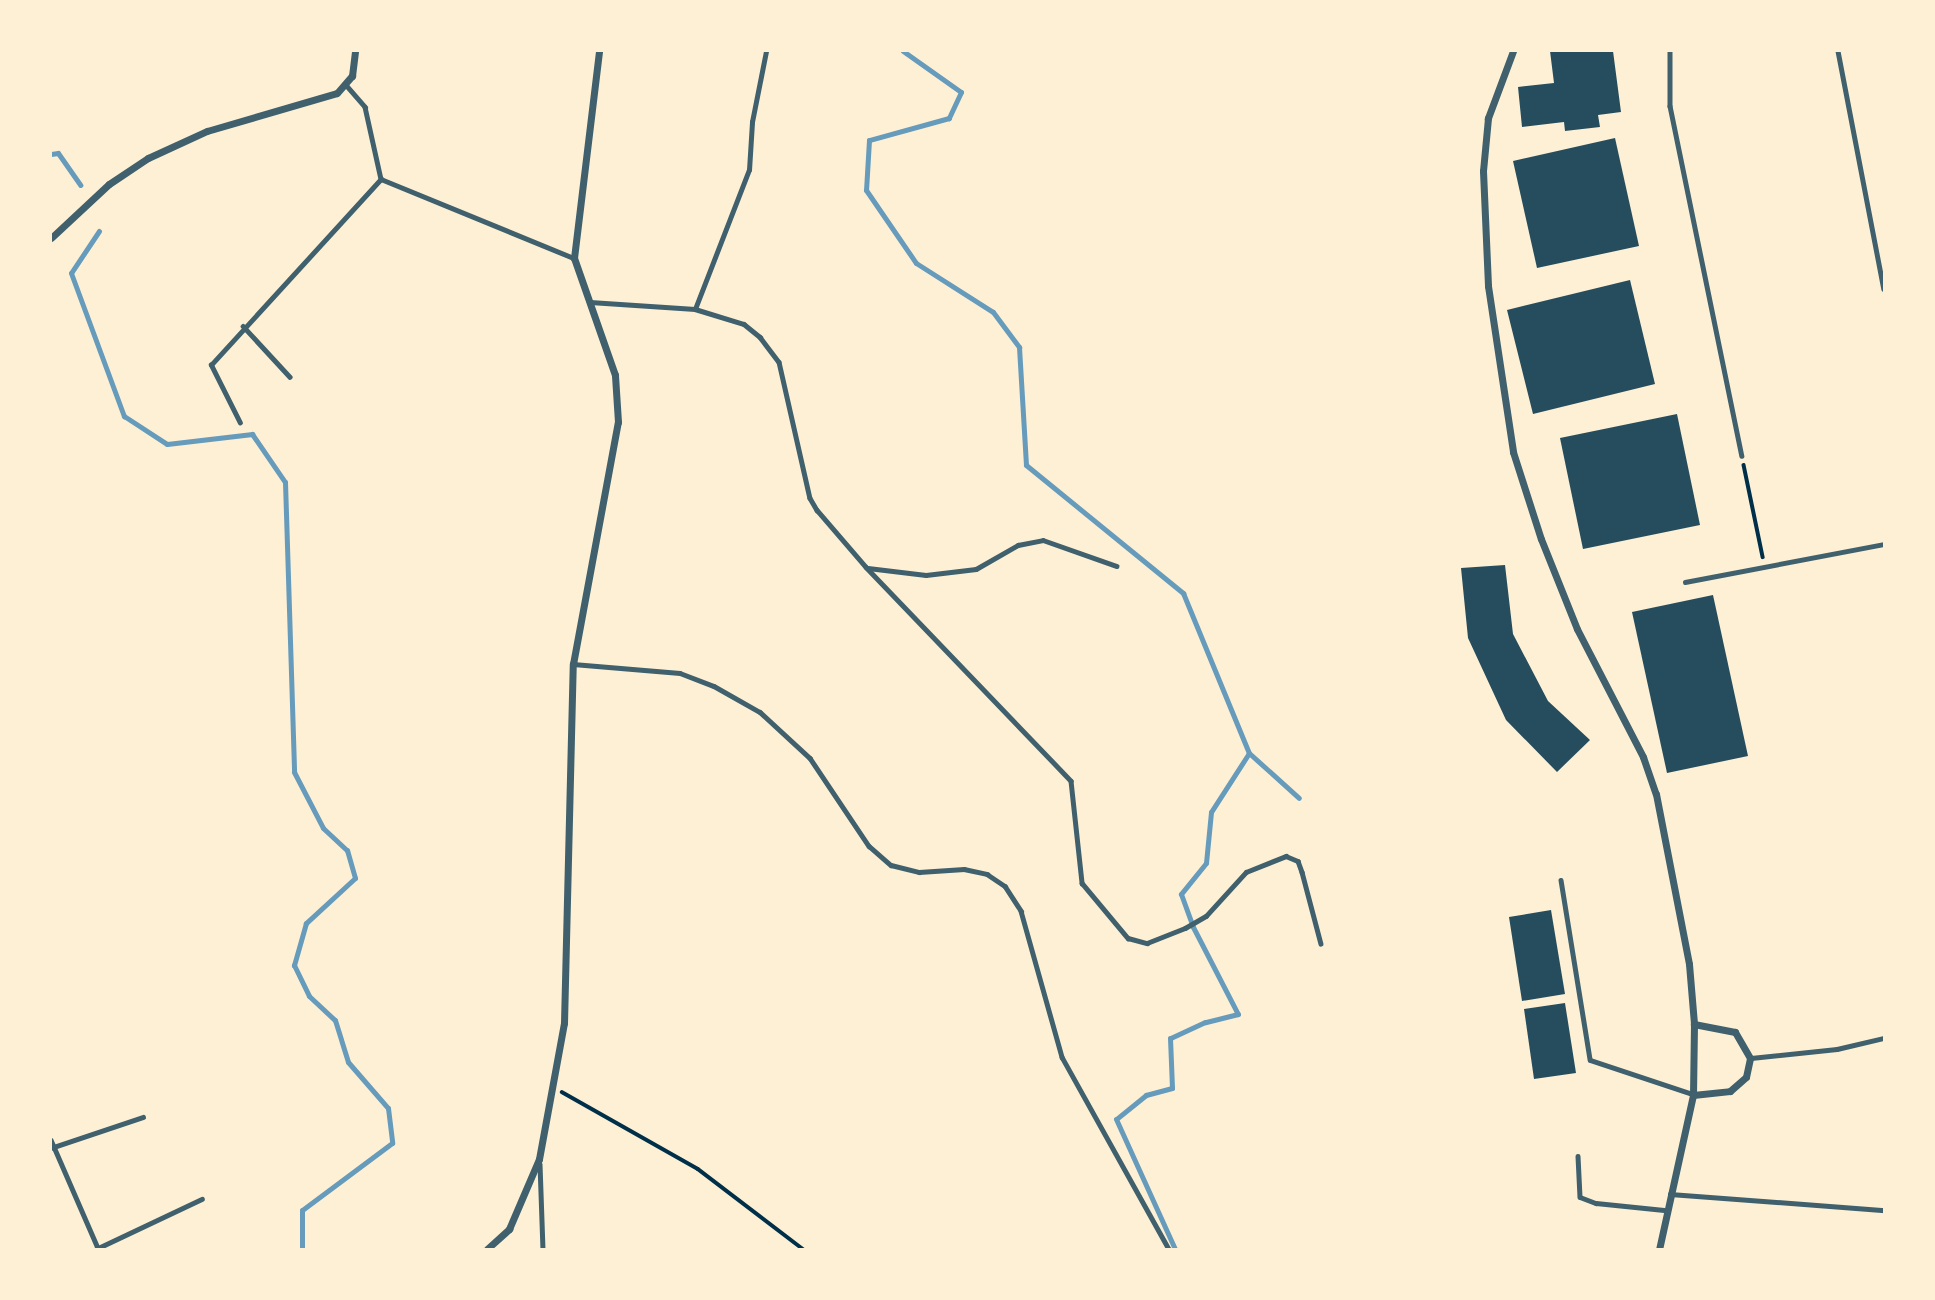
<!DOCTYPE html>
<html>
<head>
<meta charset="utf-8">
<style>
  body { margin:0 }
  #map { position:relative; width:1935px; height:1300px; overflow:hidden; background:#fdf0d5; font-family:"Times New Roman",serif }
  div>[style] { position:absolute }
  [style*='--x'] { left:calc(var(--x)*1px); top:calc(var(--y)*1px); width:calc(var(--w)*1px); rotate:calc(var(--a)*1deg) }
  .stream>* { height:5px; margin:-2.5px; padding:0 2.5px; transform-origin:2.5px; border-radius:2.5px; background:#669bbc }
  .building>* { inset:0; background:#264d5e }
  .path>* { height:3.5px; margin:-1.75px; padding:0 1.75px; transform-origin:1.75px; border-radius:1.75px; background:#003049 }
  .service>* { height:4.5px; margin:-2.25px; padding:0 2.25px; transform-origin:2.25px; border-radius:2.25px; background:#3f606c }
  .minor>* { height:7px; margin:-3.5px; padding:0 3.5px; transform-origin:3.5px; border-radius:3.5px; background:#3f606c }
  span { translate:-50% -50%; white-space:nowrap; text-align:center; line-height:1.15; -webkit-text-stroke:5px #fdf0d5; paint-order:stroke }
  .frame { position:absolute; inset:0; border:52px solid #fdf0d5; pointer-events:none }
</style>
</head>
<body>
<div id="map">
  <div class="stream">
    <div style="--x:903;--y:51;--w:71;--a:35.3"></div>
    <div style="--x:961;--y:92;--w:29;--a:115"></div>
    <div style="--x:949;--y:118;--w:83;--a:164.6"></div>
    <div style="--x:869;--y:140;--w:50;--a:93.4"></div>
    <div style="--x:866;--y:190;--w:88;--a:55.6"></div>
    <div style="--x:916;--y:263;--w:91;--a:32.5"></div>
    <div style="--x:993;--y:312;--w:44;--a:53.4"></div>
    <div style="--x:1019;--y:347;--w:118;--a:86.6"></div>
    <div style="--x:1026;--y:465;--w:203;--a:39.2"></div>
    <div style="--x:1183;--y:593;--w:173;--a:67.6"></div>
    <div style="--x:1249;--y:753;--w:70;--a:122.8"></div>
    <div style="--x:1211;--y:812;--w:51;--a:95.6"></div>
    <div style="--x:1206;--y:863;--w:40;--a:129"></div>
    <div style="--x:1181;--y:894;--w:35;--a:70"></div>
    <div style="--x:1193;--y:927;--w:98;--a:62.7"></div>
    <div style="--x:1238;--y:1014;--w:34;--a:166"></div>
    <div style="--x:1205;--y:1022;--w:38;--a:155"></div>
    <div style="--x:1170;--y:1038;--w:50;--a:87.7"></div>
    <div style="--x:1172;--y:1088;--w:27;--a:165"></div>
    <div style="--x:1146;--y:1095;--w:38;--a:141"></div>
    <div style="--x:1116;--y:1119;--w:143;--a:65.6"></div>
    <div style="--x:51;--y:154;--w:7;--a:-8"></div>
    <div style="--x:58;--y:153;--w:39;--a:55"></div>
    <div style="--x:99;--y:231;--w:50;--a:123.7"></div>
    <div style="--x:71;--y:273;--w:153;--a:69.7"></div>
    <div style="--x:124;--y:416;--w:51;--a:33.1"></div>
    <div style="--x:167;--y:444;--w:86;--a:-6.7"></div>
    <div style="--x:252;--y:434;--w:58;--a:55.5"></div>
    <div style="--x:285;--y:482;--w:290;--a:88.2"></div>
    <div style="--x:294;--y:772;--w:63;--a:62.6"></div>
    <div style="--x:323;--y:828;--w:33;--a:43"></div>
    <div style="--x:347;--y:850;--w:29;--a:74"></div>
    <div style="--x:355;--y:878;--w:67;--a:137.4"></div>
    <div style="--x:306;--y:923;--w:44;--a:105.9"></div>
    <div style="--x:294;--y:965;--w:34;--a:64"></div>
    <div style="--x:309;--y:996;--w:35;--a:43"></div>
    <div style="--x:335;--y:1020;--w:44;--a:72.8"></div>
    <div style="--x:348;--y:1062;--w:61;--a:49"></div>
    <div style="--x:388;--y:1108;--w:35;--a:83"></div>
    <div style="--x:392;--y:1143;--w:112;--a:143.3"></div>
    <div style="--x:302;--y:1210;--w:39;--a:90"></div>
    <div style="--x:1249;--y:753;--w:67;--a:42"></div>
  </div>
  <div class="building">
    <div style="clip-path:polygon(1550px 51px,1613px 51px,1621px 112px,1598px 115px,1600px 127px,1565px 131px,1564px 122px,1522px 127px,1518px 87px,1554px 83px)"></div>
    <div style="clip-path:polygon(1615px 138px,1639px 246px,1537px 268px,1513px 161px)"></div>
    <div style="clip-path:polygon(1630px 280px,1655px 384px,1533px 414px,1507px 310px)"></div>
    <div style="clip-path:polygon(1677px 414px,1700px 525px,1583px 549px,1560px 438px)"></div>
    <div style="clip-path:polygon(1505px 565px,1513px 634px,1548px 701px,1590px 740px,1557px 772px,1506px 720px,1468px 638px,1461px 568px)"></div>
    <div style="clip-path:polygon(1713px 595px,1748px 756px,1667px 773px,1632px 612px)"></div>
    <div style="clip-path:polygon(1551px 910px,1565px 994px,1522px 1001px,1509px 917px)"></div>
    <div style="clip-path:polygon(1565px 1003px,1576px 1073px,1534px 1079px,1524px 1009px)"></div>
  </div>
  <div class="path">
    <div style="--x:1744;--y:465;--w:94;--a:78.3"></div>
    <div style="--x:562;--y:1092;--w:156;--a:29.5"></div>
    <div style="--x:698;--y:1169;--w:132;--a:37.3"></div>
  </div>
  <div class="service">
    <div style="--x:1670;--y:51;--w:55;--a:90"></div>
    <div style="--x:1670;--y:106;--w:357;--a:78.4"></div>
    <div style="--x:1838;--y:51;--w:242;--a:79.1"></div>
    <div style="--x:347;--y:86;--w:28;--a:49"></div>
    <div style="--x:365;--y:107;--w:74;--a:77.5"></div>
    <div style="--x:381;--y:179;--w:209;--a:22.3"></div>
    <div style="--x:590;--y:302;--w:105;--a:3.8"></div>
    <div style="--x:695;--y:309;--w:51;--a:17"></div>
    <div style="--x:744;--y:324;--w:21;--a:39"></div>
    <div style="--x:760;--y:337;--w:31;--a:53"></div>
    <div style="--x:779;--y:362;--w:139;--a:77.2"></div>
    <div style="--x:810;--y:498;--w:14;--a:60"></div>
    <div style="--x:817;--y:510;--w:75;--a:49.3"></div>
    <div style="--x:866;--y:567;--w:296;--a:46.2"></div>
    <div style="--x:1071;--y:781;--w:103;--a:83.8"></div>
    <div style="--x:1082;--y:883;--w:72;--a:50.1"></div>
    <div style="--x:1128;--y:938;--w:20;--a:15"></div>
    <div style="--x:1147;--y:943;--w:41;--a:-21.5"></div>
    <div style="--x:1185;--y:928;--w:24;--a:-30"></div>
    <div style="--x:1206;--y:916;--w:59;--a:-47.7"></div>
    <div style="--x:1246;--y:872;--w:43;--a:-21.8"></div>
    <div style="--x:1286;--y:856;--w:13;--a:23"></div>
    <div style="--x:1298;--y:861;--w:12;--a:70"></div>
    <div style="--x:1302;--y:872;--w:74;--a:75.2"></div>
    <div style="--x:695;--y:309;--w:149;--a:-68.8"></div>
    <div style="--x:749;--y:170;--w:48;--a:-86.4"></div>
    <div style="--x:752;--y:122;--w:72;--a:-78.8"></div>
    <div style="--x:243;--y:326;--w:69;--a:47.3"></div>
    <div style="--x:240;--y:423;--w:65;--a:-116.6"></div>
    <div style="--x:211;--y:365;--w:252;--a:-47.6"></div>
    <div style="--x:868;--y:568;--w:58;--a:6.9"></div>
    <div style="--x:926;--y:575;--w:50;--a:-6.8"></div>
    <div style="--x:976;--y:569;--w:48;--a:-29.7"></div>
    <div style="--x:1018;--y:545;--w:25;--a:-11"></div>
    <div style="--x:1043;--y:540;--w:78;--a:19.4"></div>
    <div style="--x:1685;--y:582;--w:203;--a:-10.8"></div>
    <div style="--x:573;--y:664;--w:107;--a:4.8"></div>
    <div style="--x:680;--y:673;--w:36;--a:21"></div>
    <div style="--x:714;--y:686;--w:53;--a:29.5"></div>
    <div style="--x:760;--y:712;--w:68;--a:42.6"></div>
    <div style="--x:810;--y:758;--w:106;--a:56.2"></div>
    <div style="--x:869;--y:846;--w:29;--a:41"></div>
    <div style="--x:891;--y:865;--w:29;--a:14"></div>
    <div style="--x:919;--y:872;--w:45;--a:-3.8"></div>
    <div style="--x:964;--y:869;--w:24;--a:12"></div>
    <div style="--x:987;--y:874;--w:22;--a:34"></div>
    <div style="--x:1005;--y:886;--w:30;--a:57"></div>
    <div style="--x:1021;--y:911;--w:152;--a:74.3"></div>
    <div style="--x:1062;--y:1057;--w:220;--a:60.9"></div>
    <div style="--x:1561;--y:880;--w:182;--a:80.8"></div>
    <div style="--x:1590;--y:1060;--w:108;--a:18.4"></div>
    <div style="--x:1751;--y:1058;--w:86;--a:-6"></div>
    <div style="--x:1837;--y:1049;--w:48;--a:-13.2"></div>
    <div style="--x:51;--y:1140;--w:118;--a:66.5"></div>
    <div style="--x:51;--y:1148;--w:97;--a:-18.6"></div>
    <div style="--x:1578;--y:1156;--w:41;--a:87.2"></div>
    <div style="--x:1580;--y:1197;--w:17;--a:21"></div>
    <div style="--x:1596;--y:1203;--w:68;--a:5.9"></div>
    <div style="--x:540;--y:1164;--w:85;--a:88"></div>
    <div style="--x:1670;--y:1194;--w:215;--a:4.3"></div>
    <div style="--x:96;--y:1249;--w:117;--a:-25.3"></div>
  </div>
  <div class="minor">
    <div style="--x:1513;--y:51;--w:72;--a:110.5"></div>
    <div style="--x:1488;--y:118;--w:53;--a:95.4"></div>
    <div style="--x:1483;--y:171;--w:115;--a:87.5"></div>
    <div style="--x:1488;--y:286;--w:168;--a:81.4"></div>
    <div style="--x:1513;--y:452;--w:91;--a:72.2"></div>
    <div style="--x:1541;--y:539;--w:97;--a:68.2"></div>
    <div style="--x:1577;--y:629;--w:144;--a:62.7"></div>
    <div style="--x:1643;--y:757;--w:39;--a:71"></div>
    <div style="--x:1656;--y:794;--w:173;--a:79"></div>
    <div style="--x:1689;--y:964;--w:60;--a:85.2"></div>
    <div style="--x:1694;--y:1024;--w:71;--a:90.8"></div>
    <div style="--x:1693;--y:1095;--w:158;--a:102.4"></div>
    <div style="--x:51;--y:238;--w:79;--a:-43"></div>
    <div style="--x:109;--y:184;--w:47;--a:-33.7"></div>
    <div style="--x:148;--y:158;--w:65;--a:-24.6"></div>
    <div style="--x:207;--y:131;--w:135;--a:-16.3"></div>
    <div style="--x:337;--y:93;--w:23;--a:-49"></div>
    <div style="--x:352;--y:76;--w:25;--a:-83"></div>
    <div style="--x:1693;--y:1095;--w:37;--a:-6"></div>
    <div style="--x:1730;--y:1091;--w:21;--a:-41"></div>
    <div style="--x:1746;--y:1077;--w:19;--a:-78"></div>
    <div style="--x:1750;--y:1058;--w:30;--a:-120"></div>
    <div style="--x:1735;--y:1032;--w:42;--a:-169"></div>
    <div style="--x:487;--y:1249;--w:30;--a:-42"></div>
    <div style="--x:509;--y:1229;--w:76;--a:-66.8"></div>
    <div style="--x:539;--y:1159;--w:138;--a:-79.6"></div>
    <div style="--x:564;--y:1023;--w:359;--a:-88.6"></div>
    <div style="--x:573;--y:664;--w:246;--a:-79.5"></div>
    <div style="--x:618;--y:422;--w:47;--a:-93.7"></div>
    <div style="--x:615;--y:375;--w:124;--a:-109.3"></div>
    <div style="--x:574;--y:258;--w:209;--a:-83.1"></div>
  </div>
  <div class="frame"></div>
</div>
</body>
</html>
